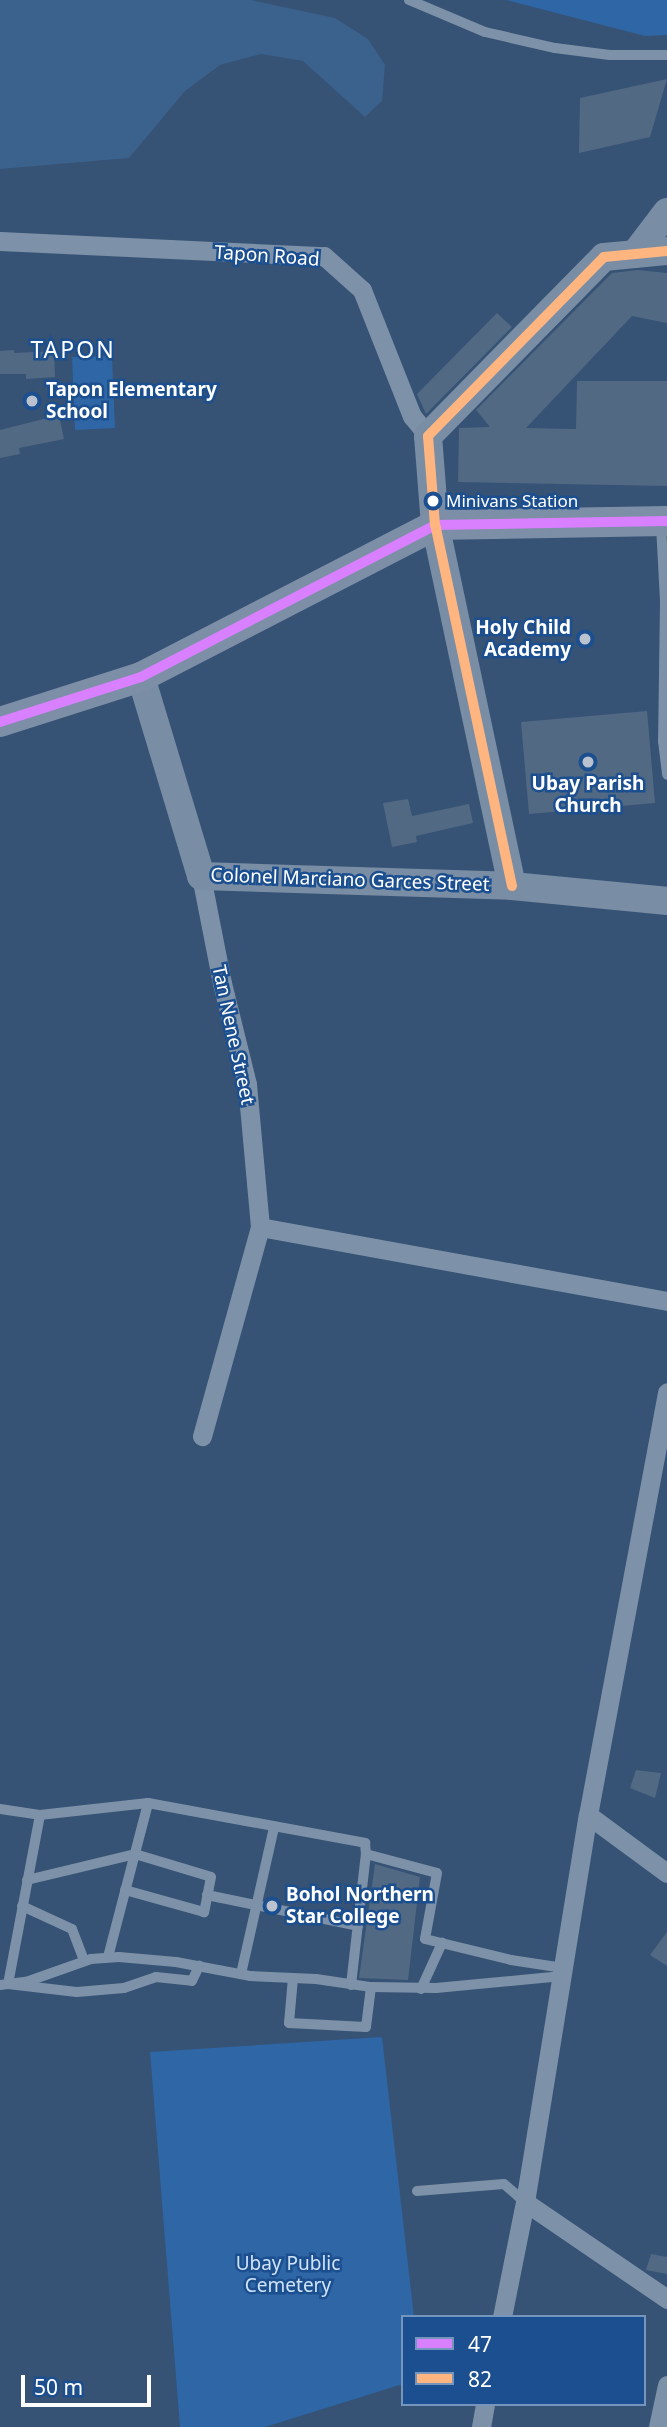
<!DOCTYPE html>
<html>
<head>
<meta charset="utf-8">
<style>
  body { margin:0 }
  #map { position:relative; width:667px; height:2427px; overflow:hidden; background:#365274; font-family:"Noto Sans",sans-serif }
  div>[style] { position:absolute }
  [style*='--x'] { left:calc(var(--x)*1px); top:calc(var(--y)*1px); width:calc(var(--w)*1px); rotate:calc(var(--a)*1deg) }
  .green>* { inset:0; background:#2f66a5 }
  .water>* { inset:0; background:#3b618d }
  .building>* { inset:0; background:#526984 }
  .lane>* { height:10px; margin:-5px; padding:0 5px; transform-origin:5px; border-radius:5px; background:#7d92a8 }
  .street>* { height:19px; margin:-9.5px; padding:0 9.5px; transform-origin:9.5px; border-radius:9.5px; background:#7d92a8 }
  .secondary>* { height:28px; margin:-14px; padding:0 14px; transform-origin:14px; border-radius:14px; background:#798da4 }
  .primary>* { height:30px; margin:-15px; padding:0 15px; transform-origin:15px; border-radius:15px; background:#7d8ea7 }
  .bus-1>* { height:10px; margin:-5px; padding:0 5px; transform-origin:5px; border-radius:5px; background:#d880ff }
  .bus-2>* { height:10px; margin:-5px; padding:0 5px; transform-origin:5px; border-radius:5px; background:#ffb580 }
  .dots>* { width:19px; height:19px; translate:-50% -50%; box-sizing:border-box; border:4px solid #1b4f8f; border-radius:50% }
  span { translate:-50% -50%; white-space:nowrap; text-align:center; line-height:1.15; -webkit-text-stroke:5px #1b4f8f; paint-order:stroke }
  .bus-label { font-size:17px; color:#fff }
  .left { translate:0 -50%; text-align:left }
  .street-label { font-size:19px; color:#fff }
  .poi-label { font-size:19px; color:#fff; font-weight:700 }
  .right { translate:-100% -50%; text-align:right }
  .park-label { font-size:19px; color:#cfe3fa }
  .quarter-label { font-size:23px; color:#fff; letter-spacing:2px }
  .legend { position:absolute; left:401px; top:2315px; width:245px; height:91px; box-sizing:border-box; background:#1b4f8f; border:2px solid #7695bc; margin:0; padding:9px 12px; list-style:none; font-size:21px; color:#fff }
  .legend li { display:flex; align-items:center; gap:14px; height:35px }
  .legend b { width:35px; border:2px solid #7695bc }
  .scale { position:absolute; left:21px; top:2375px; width:130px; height:32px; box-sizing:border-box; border:4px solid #fff; border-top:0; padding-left:9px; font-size:21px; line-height:24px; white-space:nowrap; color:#fff; -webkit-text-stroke:5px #1b4f8f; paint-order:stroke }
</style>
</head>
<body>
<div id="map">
  <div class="green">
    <div style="clip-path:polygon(506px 0,667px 0,667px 35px,645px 36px)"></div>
    <div style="clip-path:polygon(112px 356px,115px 428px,75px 430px,72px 357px)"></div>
    <div style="clip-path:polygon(382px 2037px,414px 2317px,403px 2317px,403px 2384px,265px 2427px,180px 2427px,150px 2052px)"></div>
  </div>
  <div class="water">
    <div style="clip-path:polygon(0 0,251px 0,335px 18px,368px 39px,385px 65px,382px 101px,365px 117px,303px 61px,261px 54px,220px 65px,185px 91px,129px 158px,0 169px)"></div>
  </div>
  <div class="building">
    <div style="clip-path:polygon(667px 79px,650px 137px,579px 153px,580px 98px)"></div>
    <div style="clip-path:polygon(638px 270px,667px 273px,667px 323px,632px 316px,526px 428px,576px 429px,577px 381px,667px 381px,667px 486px,458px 482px,459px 428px,490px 427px,476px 410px,612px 273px)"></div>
    <div style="clip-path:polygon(497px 313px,512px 327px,426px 414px,417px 394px)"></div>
    <div style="clip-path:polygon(14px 350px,14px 353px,54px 351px,55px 377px,26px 379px,26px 374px,0 374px,0 351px)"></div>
    <div style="clip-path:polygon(59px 415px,64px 439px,19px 448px,20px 454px,0 458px,0 430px)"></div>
    <div style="clip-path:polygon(647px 711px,655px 803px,529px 814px,521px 722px)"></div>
    <div style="clip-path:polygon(408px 799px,412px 816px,469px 804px,473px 823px,416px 836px,417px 842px,392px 847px,383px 803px)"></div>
    <div style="clip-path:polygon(636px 1770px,661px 1773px,655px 1798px,630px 1788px)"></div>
    <div style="clip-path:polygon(375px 1864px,420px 1877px,408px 1980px,359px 1978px)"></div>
    <div style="clip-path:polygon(667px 1932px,667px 1966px,650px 1955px)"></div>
    <div style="clip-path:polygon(651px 2254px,667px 2257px,667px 2274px,646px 2270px)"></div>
  </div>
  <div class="lane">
    <div style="--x:409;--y:0;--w:82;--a:22.8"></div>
    <div style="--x:485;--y:32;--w:72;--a:12.9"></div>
    <div style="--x:555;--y:48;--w:55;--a:7.3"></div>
    <div style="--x:610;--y:55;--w:57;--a:0"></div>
    <div style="--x:661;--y:525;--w:77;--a:87"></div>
    <div style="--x:665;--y:602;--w:139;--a:90.8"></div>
    <div style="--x:663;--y:741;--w:4;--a:0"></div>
    <div style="--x:663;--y:741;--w:34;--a:83"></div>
    <div style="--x:148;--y:1803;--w:109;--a:173.7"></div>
    <div style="--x:40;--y:1815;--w:172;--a:100.7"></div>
    <div style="--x:8;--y:1984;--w:69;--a:6.6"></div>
    <div style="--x:77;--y:1992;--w:47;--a:-4.9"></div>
    <div style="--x:124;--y:1988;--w:34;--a:-19"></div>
    <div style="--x:156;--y:1977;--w:36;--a:6"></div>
    <div style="--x:192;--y:1981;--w:17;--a:-65"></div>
    <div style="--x:0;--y:1809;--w:40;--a:8.5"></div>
    <div style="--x:27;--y:1880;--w:111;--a:-13.5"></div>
    <div style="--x:135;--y:1854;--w:79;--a:16.8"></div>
    <div style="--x:211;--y:1877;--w:36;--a:101"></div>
    <div style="--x:204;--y:1912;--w:82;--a:-164.4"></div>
    <div style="--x:207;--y:1895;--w:154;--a:11.6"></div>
    <div style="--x:22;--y:1906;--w:55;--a:24.7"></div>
    <div style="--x:72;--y:1929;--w:34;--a:69"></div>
    <div style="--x:108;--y:1957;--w:159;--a:-75.4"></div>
    <div style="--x:148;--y:1803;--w:221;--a:10.4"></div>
    <div style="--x:365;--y:1843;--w:11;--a:85"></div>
    <div style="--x:241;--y:1974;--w:151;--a:-77.3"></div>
    <div style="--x:293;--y:1978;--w:45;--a:95.1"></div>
    <div style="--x:289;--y:2023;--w:77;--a:3"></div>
    <div style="--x:366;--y:2027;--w:40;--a:-82.9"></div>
    <div style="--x:0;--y:1985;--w:26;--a:-7"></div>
    <div style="--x:26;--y:1982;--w:69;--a:-19.5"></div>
    <div style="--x:91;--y:1959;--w:28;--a:-4"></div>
    <div style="--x:119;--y:1957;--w:57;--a:5"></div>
    <div style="--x:176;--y:1962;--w:75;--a:10.7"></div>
    <div style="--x:250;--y:1976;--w:66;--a:2.6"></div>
    <div style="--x:316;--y:1979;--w:56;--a:8.3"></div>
    <div style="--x:371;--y:1987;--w:65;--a:0.9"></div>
    <div style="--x:436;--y:1988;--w:127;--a:-5.4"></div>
    <div style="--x:351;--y:1985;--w:132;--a:-83.5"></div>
    <div style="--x:366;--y:1854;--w:73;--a:15"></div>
    <div style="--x:437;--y:1873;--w:67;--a:100.3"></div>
    <div style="--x:425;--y:1939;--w:89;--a:13.7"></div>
    <div style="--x:511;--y:1960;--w:53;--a:8.7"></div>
    <div style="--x:421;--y:1989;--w:51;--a:-65.5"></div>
    <div style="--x:417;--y:2191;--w:87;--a:-4.6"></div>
    <div style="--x:504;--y:2184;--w:28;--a:41"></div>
  </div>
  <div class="street">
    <div style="--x:0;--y:241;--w:324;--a:2.7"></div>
    <div style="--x:324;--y:256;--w:51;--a:41.8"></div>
    <div style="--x:362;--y:290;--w:136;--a:68.4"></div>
    <div style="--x:412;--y:416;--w:26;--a:51"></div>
    <div style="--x:201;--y:876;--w:109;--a:78.9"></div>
    <div style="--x:222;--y:983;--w:104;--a:76.1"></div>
    <div style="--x:247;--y:1084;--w:144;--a:84.8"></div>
    <div style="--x:260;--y:1227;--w:217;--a:105.5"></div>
    <div style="--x:260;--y:1227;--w:414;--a:10.3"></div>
    <div style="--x:588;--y:1815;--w:98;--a:36.3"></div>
    <div style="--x:525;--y:2202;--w:172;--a:34.3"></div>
    <div style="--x:502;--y:2317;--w:117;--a:-78.7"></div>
    <div style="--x:525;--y:2202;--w:392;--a:-80.8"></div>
    <div style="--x:588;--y:1815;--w:430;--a:-79.4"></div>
    <div style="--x:481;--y:2427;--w:23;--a:-80"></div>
    <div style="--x:658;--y:2427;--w:43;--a:-77.9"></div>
  </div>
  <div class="secondary">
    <div style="--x:635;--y:254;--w:53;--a:-52.7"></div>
    <div style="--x:141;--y:677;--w:208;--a:73.2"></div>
    <div style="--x:201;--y:876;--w:311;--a:1.8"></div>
    <div style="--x:512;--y:886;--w:156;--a:5.5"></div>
    <div style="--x:512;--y:886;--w:369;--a:-102"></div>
    <div style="--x:435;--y:525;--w:89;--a:-94.5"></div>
    <div style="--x:428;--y:436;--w:251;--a:-45.5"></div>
    <div style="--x:604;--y:257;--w:63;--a:-5.4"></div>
  </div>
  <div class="primary">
    <div style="--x:0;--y:722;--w:148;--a:-17.7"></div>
    <div style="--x:141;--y:677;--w:331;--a:-27.3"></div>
    <div style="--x:435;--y:525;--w:232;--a:-1"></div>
  </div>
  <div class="bus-1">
    <div style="--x:0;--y:722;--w:148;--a:-17.7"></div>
    <div style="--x:141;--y:677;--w:331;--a:-27.3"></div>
    <div style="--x:435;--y:525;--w:232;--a:-1"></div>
  </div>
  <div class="bus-2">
    <div style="--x:512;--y:886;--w:369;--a:-102"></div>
    <div style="--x:435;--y:525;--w:89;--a:-94.5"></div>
    <div style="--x:428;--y:436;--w:251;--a:-45.5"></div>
    <div style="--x:604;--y:257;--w:63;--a:-5.4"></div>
  </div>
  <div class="dots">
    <div style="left:32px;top:401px;background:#b9c2ce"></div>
    <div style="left:433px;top:501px;background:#fff"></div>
    <div style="left:585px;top:639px;background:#b9c2ce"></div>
    <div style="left:588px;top:762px;background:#b9c2ce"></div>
    <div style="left:272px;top:1906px;background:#b9c2ce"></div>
  </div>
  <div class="bus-label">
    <span class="left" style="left:446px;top:501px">Minivans Station</span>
  </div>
  <div class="street-label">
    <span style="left:267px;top:256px;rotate:4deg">Tapon Road</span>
    <span style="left:350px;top:880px;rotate:2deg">Colonel Marciano Garces Street</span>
    <span style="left:233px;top:1035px;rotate:78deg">Tan Nene Street</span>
  </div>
  <div class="poi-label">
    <span class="left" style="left:46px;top:401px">Tapon Elementary<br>School</span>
    <span class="right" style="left:571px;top:639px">Holy Child<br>Academy</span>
    <span style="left:588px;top:795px">Ubay Parish<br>Church</span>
    <span class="left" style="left:286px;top:1906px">Bohol Northern<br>Star College</span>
  </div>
  <div class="park-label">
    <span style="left:288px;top:2275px">Ubay Public<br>Cemetery</span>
  </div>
  <div class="quarter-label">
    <span style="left:73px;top:349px">TAPON</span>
  </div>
  <ul class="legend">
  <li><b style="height:9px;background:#d880ff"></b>47</li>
  <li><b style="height:9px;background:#ffb580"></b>82</li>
  </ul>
  <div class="scale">50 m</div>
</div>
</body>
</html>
